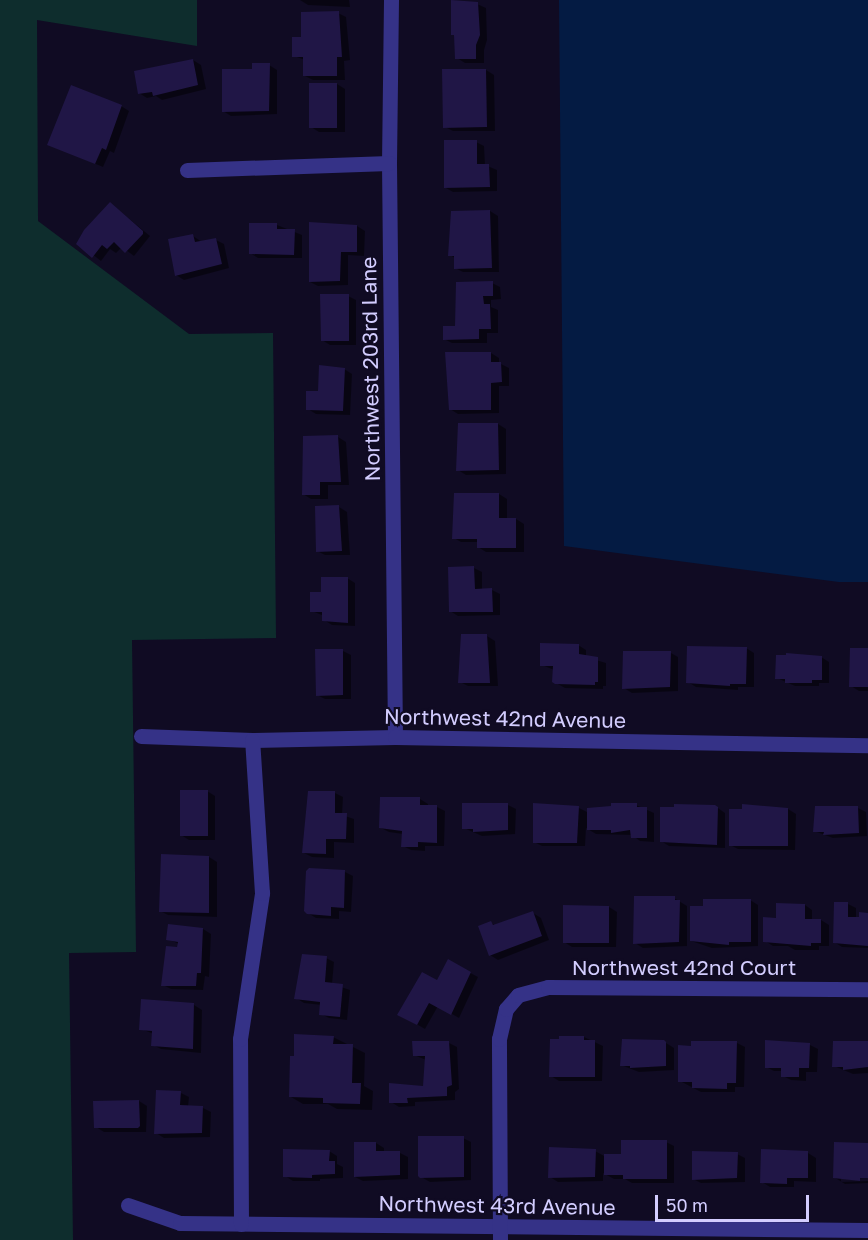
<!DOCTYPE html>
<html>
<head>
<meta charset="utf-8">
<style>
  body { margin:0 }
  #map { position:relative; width:868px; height:1240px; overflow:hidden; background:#100b23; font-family:"Golos Text",sans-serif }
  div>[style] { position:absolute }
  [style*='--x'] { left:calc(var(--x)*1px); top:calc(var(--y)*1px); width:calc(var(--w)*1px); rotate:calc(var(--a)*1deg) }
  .green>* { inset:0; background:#0e2d2d }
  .water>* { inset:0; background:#041b43 }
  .shadow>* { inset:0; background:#0007 }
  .building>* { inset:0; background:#201646 }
  .street>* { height:15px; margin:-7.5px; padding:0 7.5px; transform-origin:7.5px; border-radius:7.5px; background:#353287 }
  span { translate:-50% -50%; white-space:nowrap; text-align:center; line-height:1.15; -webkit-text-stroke:4.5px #100b23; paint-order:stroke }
  .street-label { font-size:21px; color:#d3cdff }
  .scale { position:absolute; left:655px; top:1195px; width:154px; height:27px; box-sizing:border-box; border:3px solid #d3cdff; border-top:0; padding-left:8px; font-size:18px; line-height:21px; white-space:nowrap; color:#d3cdff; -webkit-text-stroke:4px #100b23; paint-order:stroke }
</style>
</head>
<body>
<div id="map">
  <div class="green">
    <div style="clip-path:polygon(0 0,197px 0,197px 46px,37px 20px,38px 221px,189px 334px,273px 333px,276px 638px,132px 640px,136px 952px,69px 953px,73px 1240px,0 1240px)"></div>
  </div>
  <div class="water">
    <div style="clip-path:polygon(559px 0,868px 0,868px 582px,839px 582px,564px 546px)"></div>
  </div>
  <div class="shadow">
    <div style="clip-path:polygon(300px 0,349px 0,350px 7px,308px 5px)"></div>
    <div style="clip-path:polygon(477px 4px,486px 8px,487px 40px,484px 50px,484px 63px,465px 63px,457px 58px)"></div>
    <div style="clip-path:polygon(338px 13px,346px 17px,350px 60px,344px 61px,345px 80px,313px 80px,305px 76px,305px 60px,294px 56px,303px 38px)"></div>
    <div style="clip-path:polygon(193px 60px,201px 65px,206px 89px,162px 100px,156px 96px,147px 98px,139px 93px)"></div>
    <div style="clip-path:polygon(269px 65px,277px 70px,277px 114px,231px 116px,223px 111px,253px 71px)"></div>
    <div style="clip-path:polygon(486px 70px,494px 75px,495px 131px,453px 131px,445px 127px)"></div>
    <div style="clip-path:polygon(337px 84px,345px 89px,345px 132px,319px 132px,311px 127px)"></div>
    <div style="clip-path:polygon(121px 106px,129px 111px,114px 153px,110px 151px,103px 167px,48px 144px)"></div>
    <div style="clip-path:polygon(476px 142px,484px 146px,485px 165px,497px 170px,497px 191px,453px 192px,446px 188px)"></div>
    <div style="clip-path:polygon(111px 204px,150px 236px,134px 256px,122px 247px,116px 253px,110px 249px,101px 261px,78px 243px)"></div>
    <div style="clip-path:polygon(490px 211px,498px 216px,499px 272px,463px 272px,455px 268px,455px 258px,450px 255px,450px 229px)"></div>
    <div style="clip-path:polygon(277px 225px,302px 235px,302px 258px,258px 258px,250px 253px)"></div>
    <div style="clip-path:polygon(357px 226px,365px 231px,364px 256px,348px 255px,348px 285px,318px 286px,310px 282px)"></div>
    <div style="clip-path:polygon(193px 236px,202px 242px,216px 240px,224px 244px,229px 268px,184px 280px,176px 275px)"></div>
    <div style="clip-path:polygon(492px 283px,500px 287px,501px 299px,491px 300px,491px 307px,498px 310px,498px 333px,487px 333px,487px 343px,452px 343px,444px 339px)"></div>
    <div style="clip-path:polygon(348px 296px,356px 300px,356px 345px,330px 345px,322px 340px)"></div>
    <div style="clip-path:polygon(491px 353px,499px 358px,499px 363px,509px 368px,509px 386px,499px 386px,499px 413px,458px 414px,450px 409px)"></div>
    <div style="clip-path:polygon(344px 369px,352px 374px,350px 415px,316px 414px,308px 409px,320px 393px)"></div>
    <div style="clip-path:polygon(498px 424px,506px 429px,506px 474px,466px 475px,458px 470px)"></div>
    <div style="clip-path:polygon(338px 437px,346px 442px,349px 485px,328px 485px,328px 499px,311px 499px,303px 494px)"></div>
    <div style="clip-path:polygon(499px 494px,507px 499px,507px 519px,516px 519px,524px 524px,524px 552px,486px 552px,478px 547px,478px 542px,461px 542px,454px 538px)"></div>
    <div style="clip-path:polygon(339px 507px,347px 512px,350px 555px,325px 555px,317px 551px)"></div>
    <div style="clip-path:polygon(474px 568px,482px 572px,482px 590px,492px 590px,500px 594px,500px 615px,458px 616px,450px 611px)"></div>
    <div style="clip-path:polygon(347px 578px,355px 583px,355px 626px,332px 625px,324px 620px,324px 616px,312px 611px,322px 594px)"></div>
    <div style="clip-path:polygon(487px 636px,495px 641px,498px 686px,468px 686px,460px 682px)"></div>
    <div style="clip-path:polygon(578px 645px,586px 650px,586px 657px,606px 663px,606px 686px,603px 686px,603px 689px,565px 688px,556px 683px,554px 670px,542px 665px)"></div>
    <div style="clip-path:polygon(746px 648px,754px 653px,754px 687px,738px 687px,738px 690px,696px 687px,688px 682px)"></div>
    <div style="clip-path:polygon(868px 650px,868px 691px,859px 691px,851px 686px)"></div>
    <div style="clip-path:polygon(343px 651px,351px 655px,351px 699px,325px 699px,317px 695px)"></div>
    <div style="clip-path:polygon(671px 653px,678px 657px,678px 691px,632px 693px,624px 688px)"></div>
    <div style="clip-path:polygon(821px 657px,829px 662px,829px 683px,819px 683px,819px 686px,795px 686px,777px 678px)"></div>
    <div style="clip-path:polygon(207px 791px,215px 796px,215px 840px,189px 840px,181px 835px)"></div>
    <div style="clip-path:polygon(335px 793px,343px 797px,342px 815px,354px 819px,354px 843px,334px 842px,334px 858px,312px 857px,304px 853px)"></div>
    <div style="clip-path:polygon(420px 799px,428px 804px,428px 806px,437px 807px,445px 811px,444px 846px,425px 846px,425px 851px,411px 850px,403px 846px,403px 834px,389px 832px,381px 828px)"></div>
    <div style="clip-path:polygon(508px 805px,516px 809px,515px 834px,482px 836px,464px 828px)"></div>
    <div style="clip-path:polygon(636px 805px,654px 813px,654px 842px,640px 841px,632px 835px,596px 834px,586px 828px,585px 846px,542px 846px,534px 842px,579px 808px,589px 813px)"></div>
    <div style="clip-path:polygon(715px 806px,725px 813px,725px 848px,669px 846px,661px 841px)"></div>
    <div style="clip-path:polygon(858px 808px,866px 812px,867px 836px,833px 838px,814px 831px)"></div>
    <div style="clip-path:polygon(788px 809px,796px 814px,795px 850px,738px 849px,730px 845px)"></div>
    <div style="clip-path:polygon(209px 857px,217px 862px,217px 917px,168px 915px,160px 911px)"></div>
    <div style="clip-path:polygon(345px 872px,353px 876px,351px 912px,339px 911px,339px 919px,316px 918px,308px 913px)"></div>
    <div style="clip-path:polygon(674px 898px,687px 906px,687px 946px,643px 948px,635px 943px)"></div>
    <div style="clip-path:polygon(750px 900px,758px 905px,758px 946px,712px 948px,691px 941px,704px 907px)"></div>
    <div style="clip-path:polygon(836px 903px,848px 904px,856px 908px,856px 919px,868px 915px,868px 948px,842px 947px,834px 942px)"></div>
    <div style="clip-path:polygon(805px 905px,812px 910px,812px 920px,821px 920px,829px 925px,829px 946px,819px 946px,819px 950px,795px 950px,788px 946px,773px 946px,765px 941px)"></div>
    <div style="clip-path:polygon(609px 907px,617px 912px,616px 947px,572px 947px,564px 942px)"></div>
    <div style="clip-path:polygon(533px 913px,541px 918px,549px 940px,498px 960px,490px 955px,491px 923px,496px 926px)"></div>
    <div style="clip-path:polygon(170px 926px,203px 929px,211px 934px,209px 977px,205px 976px,203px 990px,171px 989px,163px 985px,179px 944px,168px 939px)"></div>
    <div style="clip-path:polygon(326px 958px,334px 962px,332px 984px,350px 990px,347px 1020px,329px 1018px,321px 1014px,322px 1005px,304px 1003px,296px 998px)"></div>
    <div style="clip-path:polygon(448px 961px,478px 977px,459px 1018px,438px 1006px,425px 1029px,399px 1014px,437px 982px)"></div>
    <div style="clip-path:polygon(194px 1005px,202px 1010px,201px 1053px,161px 1049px,153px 1045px,154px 1034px,141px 1029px)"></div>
    <div style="clip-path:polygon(333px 1037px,365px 1053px,364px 1086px,373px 1091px,372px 1110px,337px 1109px,328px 1104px,303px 1104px,291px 1097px,295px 1057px)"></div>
    <div style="clip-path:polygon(584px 1037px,603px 1046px,602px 1081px,559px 1081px,551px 1076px)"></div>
    <div style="clip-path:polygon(449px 1043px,457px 1047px,459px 1089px,455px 1092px,455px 1100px,415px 1102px,415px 1106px,399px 1107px,391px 1102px,424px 1087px,426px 1060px,414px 1055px)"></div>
    <div style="clip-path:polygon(666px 1043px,674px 1048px,674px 1070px,639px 1072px,621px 1065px)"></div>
    <div style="clip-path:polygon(737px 1043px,745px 1047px,744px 1087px,735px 1087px,735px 1092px,701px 1092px,680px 1081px)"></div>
    <div style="clip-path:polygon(868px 1043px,868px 1073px,853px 1074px,834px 1066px)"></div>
    <div style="clip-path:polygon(810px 1045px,818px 1049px,817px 1072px,806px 1072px,806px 1081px,791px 1080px,783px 1076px,783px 1071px,774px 1071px,766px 1067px)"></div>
    <div style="clip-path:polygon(181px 1093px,189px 1097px,188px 1107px,203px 1108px,211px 1112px,210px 1137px,164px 1138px,156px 1133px)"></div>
    <div style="clip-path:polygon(139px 1101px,147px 1106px,146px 1132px,104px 1132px,96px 1127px)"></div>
    <div style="clip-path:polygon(463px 1138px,471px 1142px,471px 1180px,430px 1182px,421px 1177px)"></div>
    <div style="clip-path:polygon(666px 1142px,674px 1146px,674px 1183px,632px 1183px,625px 1179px,614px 1179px,603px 1173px,603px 1181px,558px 1182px,550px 1177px,595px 1151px,606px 1157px,623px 1155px)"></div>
    <div style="clip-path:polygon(376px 1143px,384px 1148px,384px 1153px,400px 1153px,408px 1157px,408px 1179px,363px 1181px,355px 1177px)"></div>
    <div style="clip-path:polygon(868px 1144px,868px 1178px,841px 1179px,841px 1182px,868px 1181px,868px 1183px,845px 1184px,837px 1179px,835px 1178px)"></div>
    <div style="clip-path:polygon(329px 1151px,337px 1156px,337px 1164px,343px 1167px,343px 1178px,320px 1179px,320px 1181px,293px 1181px,285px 1176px)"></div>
    <div style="clip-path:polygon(808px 1153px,816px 1158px,816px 1182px,794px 1181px,794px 1187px,770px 1187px,762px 1182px)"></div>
    <div style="clip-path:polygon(737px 1154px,745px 1158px,745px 1182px,701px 1183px,693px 1179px)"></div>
  </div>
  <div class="building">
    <div style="clip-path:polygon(451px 0,478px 2px,480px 35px,476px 45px,476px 59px,455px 59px,454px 35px,451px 35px)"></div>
    <div style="clip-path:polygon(339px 11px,342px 57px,337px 57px,337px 76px,303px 76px,303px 57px,292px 57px,292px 37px,301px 37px,301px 12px)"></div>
    <div style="clip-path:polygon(193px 59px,198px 85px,153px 96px,152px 92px,138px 94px,134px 71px)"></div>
    <div style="clip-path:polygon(252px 63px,270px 63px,269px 111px,222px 112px,222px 69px,252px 69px)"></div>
    <div style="clip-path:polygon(442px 69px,486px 69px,487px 127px,443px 128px)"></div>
    <div style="clip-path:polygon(309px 83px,337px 83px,337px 128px,309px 128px)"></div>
    <div style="clip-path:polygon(71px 85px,122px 105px,106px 150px,102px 148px,95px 164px,47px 145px)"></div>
    <div style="clip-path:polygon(444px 140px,477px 140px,477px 164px,489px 164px,490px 187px,444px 188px)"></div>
    <div style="clip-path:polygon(110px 202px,143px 231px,143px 234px,125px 253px,114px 242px,107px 249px,102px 245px,92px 258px,76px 244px,84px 230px)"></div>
    <div style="clip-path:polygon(490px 210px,492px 268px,454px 269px,454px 256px,448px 256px,451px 211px)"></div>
    <div style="clip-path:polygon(309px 222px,357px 225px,357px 252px,341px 252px,340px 281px,309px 282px)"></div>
    <div style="clip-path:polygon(249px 223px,277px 223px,277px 229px,295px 229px,294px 255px,249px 254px)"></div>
    <div style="clip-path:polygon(193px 234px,195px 242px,216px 238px,222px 264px,175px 276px,168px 239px)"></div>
    <div style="clip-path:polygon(493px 281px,493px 296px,483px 296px,484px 304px,490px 304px,491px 329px,479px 329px,479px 339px,443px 340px,443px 326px,455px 326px,456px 282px)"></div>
    <div style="clip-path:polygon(320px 294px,349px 294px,349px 341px,321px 341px)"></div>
    <div style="clip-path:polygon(445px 352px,491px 352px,491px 362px,501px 362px,502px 382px,491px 383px,491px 410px,449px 410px)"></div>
    <div style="clip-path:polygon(319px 365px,345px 368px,343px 411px,306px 410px,306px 391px,318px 391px)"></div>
    <div style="clip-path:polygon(458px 423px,498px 423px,499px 470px,456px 471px)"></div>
    <div style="clip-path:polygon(338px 435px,341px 482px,320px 482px,320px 495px,302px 495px,303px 436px)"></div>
    <div style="clip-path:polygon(454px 493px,499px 493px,499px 518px,516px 518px,516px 548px,477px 548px,477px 539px,452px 539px)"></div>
    <div style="clip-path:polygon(339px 505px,342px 551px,316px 552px,315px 506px)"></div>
    <div style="clip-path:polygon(474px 566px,475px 589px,492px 588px,493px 612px,449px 612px,448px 567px)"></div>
    <div style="clip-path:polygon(321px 577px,348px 577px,348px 623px,322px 621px,322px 612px,310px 612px,310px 592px,321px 592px)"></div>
    <div style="clip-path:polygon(461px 634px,487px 634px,490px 683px,458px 683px)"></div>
    <div style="clip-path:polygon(540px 643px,579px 644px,579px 654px,598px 657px,598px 682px,595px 682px,595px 685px,555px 684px,552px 682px,553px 666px,540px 666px)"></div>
    <div style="clip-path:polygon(687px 646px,747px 647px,746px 684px,730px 684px,730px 686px,686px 683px)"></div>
    <div style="clip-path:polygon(850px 648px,868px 648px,868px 687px,849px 687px)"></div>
    <div style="clip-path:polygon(315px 649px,343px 649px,343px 695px,316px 696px)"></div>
    <div style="clip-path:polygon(623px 651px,671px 651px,670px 687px,622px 689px)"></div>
    <div style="clip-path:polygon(786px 653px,822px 656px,822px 680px,812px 680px,812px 683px,785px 683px,785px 679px,775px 679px,776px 655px,786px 655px)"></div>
    <div style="clip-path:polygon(180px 790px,208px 790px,208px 836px,180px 836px)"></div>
    <div style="clip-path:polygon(308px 791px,335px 791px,335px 813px,347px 813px,346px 839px,326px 839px,326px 854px,302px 853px)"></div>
    <div style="clip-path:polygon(380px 797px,420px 797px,420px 805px,437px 805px,437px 843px,418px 842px,418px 847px,401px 847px,402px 831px,379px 828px)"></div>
    <div style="clip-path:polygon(462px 803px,508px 803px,508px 830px,473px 832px,473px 829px,462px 829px)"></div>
    <div style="clip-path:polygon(533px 803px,579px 806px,577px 843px,533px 843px)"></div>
    <div style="clip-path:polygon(611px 803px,637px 803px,637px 807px,647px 807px,647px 838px,631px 838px,630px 830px,611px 833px,611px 830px,587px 830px,587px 808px,611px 806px)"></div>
    <div style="clip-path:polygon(674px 804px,715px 805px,718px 807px,717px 845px,660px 842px,660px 807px,674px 807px)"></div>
    <div style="clip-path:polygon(742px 804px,788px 808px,788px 846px,729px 846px,729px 809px,742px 809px)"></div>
    <div style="clip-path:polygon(815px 806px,858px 806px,859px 833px,823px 835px,824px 832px,813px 832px)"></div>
    <div style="clip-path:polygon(161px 854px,209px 856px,209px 913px,159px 912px)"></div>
    <div style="clip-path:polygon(309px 868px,345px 870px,344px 908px,331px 907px,331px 916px,307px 914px,304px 911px,306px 871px)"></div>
    <div style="clip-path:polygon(634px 896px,675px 896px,675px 900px,680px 900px,679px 942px,633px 944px)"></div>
    <div style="clip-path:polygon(703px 899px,751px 899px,751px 942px,729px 942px,729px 945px,690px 941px,690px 906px,703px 906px)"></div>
    <div style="clip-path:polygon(834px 902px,848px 902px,848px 917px,859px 917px,859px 912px,868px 913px,868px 946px,833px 943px)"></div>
    <div style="clip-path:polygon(776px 903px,805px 904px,805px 919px,821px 919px,821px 943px,811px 943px,811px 946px,763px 942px,763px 917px,776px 918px)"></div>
    <div style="clip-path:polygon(563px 905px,609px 906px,609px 943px,563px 943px)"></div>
    <div style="clip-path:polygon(533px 911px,542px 936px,489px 956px,478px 926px,491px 921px,493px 925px)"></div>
    <div style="clip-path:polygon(168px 924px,203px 928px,201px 973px,197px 973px,196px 986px,161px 986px,166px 946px,177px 947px,178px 942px,166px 940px)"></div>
    <div style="clip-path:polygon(302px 954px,327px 956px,325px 982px,343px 984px,340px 1017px,319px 1015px,320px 1002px,294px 999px)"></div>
    <div style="clip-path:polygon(448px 959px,471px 972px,451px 1015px,429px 1003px,417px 1025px,397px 1015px,422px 972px,437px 980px)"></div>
    <div style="clip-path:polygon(141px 999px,194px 1003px,193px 1049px,151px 1046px,152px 1031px,139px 1030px)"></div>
    <div style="clip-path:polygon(294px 1034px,334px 1036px,333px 1044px,353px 1044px,352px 1083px,361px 1083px,360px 1104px,323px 1103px,323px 1098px,289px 1097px,290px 1056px,294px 1056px)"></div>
    <div style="clip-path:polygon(559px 1036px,584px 1036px,584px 1040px,595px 1040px,595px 1077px,549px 1077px,550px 1039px,559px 1039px)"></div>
    <div style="clip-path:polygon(622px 1039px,664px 1040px,666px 1042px,666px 1066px,630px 1068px,630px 1066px,620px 1066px)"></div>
    <div style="clip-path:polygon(765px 1040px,810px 1043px,809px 1068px,799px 1068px,799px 1077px,781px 1077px,781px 1068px,765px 1068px)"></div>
    <div style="clip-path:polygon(412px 1041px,449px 1041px,452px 1085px,447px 1087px,447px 1096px,407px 1098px,408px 1103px,389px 1103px,389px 1083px,423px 1086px,425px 1056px,413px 1056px)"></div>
    <div style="clip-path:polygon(691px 1041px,737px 1041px,736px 1083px,727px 1083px,727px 1089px,692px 1088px,692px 1082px,678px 1082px,678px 1045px,691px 1046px)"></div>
    <div style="clip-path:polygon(833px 1041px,868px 1041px,868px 1067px,843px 1070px,843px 1067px,832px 1067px)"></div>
    <div style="clip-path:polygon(156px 1090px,181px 1091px,180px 1105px,203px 1106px,202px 1133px,154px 1134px)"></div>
    <div style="clip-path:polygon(139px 1100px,140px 1126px,138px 1128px,94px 1128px,93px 1101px)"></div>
    <div style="clip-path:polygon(418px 1136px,464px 1136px,464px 1177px,420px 1178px,418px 1176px)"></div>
    <div style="clip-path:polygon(621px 1140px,667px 1140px,667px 1179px,623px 1179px,623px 1175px,604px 1175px,604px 1154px,621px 1154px)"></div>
    <div style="clip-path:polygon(354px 1142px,376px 1142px,376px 1151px,400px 1151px,400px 1175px,354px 1177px)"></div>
    <div style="clip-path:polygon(834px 1142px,868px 1143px,868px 1178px,860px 1178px,860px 1181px,833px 1178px)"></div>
    <div style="clip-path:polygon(549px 1147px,596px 1149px,595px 1177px,548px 1178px)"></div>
    <div style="clip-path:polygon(283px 1149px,330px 1150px,329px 1161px,335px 1161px,335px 1174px,312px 1175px,312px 1178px,283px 1177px)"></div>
    <div style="clip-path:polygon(761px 1149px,808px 1151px,808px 1178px,787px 1178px,787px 1184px,760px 1183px)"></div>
    <div style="clip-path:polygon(692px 1151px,738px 1152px,737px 1178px,692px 1180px)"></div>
  </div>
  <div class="street">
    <div style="--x:391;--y:0;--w:163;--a:90.7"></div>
    <div style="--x:389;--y:163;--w:574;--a:89.4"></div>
    <div style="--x:187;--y:170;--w:202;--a:-2"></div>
    <div style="--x:141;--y:736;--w:111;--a:2.1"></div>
    <div style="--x:252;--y:740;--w:143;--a:-1.2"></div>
    <div style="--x:395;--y:737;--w:473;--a:1"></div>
    <div style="--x:128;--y:1205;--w:55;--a:19.1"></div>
    <div style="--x:180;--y:1223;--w:688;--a:0.58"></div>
    <div style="--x:241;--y:1224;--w:185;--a:-90.3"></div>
    <div style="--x:240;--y:1039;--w:148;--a:-81.4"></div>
    <div style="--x:262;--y:893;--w:153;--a:-93.7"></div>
    <div style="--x:500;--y:1240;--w:201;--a:-90.3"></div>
    <div style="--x:499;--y:1039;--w:31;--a:-77"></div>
    <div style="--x:506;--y:1009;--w:18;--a:-49"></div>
    <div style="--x:518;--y:995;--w:31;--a:-15"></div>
    <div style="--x:548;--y:987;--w:320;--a:0.4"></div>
  </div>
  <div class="street-label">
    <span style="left:370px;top:369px;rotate:-91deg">Northwest 203rd Lane</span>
    <span style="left:505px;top:718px;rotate:1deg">Northwest 42nd Avenue</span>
    <span style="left:684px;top:967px">Northwest 42nd Court</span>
    <span style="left:497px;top:1205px;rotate:1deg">Northwest 43rd Avenue</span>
  </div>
  <div class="scale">50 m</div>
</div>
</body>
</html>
